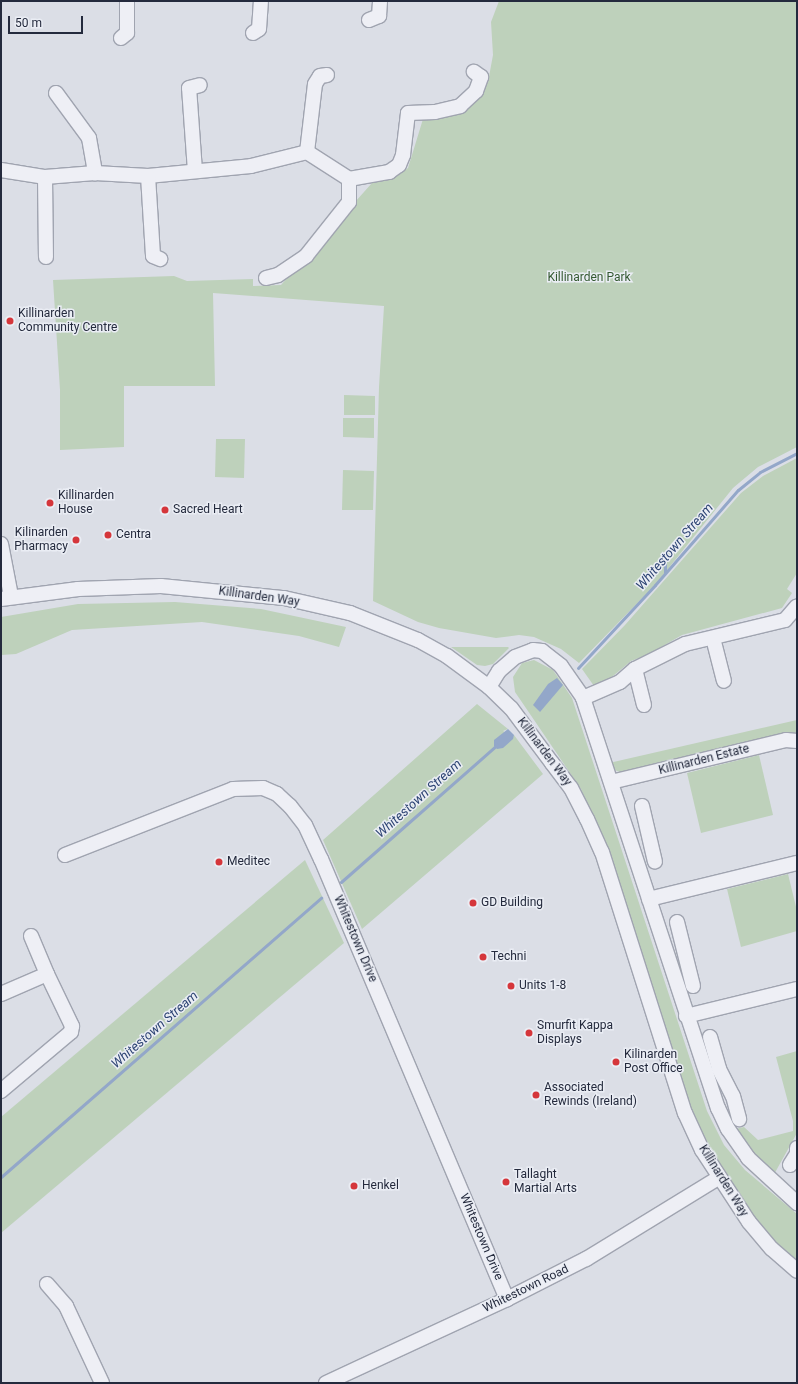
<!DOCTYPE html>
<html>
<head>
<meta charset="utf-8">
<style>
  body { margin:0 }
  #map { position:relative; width:798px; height:1384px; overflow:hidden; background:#dbdee6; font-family:Roboto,sans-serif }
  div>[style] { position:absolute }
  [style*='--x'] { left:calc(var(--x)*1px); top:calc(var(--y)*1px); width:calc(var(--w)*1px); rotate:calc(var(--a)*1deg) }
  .green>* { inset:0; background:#bed1bb }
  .water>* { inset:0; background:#93a7c9 }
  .stream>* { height:3px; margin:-1.5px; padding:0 1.5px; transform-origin:1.5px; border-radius:1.5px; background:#93a7c9 }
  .roads { filter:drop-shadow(1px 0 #a0a4b0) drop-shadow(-1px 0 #a0a4b0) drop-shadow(0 1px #a0a4b0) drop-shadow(0 -1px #a0a4b0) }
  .minor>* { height:14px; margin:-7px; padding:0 7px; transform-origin:7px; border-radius:7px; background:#eeeff5 }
  .dots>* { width:11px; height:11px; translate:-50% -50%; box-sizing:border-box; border:2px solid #eaedf4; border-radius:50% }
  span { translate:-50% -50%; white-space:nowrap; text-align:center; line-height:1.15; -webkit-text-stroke:3px #eaedf4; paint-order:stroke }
  .park-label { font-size:12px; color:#345931 }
  .poi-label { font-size:12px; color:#242a3d }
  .left { translate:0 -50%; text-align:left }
  .right { translate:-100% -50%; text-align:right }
  .street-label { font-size:12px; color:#242a3d }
  .water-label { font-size:13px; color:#2d4473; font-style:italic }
  .frame { position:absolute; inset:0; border:2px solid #242a3d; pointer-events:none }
  .scale { position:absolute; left:8px; top:16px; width:75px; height:18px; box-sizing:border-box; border:2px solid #242a3d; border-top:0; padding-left:5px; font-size:12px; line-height:14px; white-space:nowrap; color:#242a3d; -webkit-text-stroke:3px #eaedf4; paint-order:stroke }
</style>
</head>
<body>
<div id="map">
  <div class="green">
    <div style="clip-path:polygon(499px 1px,797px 1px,797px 447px,758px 467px,733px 488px,655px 585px,579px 663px,561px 649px,534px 637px,519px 635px,496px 638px,439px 628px,418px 622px,373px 601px,379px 387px,384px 306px,213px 293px,215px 386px,124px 386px,124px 447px,60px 450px,60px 390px,53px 280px,174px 276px,187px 281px,253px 279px,253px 286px,281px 285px,372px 183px,397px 176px,408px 168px,423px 119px,460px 114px,472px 104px,488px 82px,493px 55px,491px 22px)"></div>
    <div style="clip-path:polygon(344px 395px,375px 396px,375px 415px,344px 415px)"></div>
    <div style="clip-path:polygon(343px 418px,374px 418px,374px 438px,343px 437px)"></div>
    <div style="clip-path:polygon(216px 439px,245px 439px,244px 478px,215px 477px)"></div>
    <div style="clip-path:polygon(797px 458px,797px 573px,787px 589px,792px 593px,782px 608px,682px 635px,649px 654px,631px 661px,613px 676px,594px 686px,582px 669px,625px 625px,741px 493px,763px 476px)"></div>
    <div style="clip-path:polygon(343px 470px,374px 471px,373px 510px,342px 510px)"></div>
    <div style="clip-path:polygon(175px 602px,261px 609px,346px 627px,339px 647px,299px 636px,202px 622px,72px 630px,16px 654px,1px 655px,1px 617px,78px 604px)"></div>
    <div style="clip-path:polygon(451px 647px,508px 647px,509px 648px,493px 664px,485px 666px,477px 665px)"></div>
    <div style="clip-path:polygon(534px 660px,553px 670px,572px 698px,707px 1111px,724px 1145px,745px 1170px,797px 1214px,797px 1263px,775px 1244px,751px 1216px,694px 1126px,607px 849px,581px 789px,515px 692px,513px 677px,522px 663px)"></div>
    <div style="clip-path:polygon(477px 704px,508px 729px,503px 731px,513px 737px,514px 735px,543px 774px,362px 929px,323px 840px)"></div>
    <div style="clip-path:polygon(797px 720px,797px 734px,622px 773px,610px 768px,609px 763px)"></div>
    <div style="clip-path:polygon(759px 755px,773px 815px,701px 833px,687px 773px)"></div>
    <div style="clip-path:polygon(305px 860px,344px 943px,1px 1233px,1px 1117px)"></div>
    <div style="clip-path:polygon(788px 874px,797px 911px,797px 931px,741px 947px,727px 889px)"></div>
    <div style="clip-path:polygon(797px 1051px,797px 1133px,772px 1178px,731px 1130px,744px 1127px,758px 1140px,793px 1131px,793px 1121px,776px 1057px)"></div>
  </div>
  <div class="water">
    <div style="clip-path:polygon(557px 678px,563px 685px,540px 712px,533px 705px,548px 684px)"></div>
    <div style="clip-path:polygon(508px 729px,514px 735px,513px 739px,503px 748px,497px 749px,494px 746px,494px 740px)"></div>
  </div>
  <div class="stream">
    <div style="--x:665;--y:572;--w:10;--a:-90"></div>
    <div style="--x:578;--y:668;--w:113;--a:-47.1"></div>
    <div style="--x:655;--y:585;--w:126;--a:-48.9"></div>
    <div style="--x:738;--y:490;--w:28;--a:-39"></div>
    <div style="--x:760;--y:472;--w:42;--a:-27.2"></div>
    <div style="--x:341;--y:882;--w:208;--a:-41.3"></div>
    <div style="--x:1;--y:1177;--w:425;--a:-41.1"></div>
  </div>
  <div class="roads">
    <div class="minor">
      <div style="--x:369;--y:20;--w:11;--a:-22"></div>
      <div style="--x:379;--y:16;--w:15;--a:-86"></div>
      <div style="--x:253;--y:33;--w:7;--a:-34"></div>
      <div style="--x:259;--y:29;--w:28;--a:-86"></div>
      <div style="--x:121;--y:38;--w:8;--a:-40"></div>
      <div style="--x:127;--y:33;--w:32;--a:-90"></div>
      <div style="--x:56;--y:93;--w:56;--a:53.7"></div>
      <div style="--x:89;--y:138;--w:36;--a:80"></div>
      <div style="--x:307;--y:152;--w:68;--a:-83.3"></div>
      <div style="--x:315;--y:84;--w:9;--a:-58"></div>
      <div style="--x:320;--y:76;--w:7;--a:-8"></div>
      <div style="--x:1;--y:170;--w:45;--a:9"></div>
      <div style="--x:45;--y:177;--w:50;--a:-4.6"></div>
      <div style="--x:95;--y:173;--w:53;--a:3.2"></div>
      <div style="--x:148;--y:176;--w:103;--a:-5.5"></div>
      <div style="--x:251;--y:166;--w:58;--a:-14"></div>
      <div style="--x:307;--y:152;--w:50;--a:32.7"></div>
      <div style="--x:349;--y:179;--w:41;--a:-9.9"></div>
      <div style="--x:389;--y:172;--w:12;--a:-35"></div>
      <div style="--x:399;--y:165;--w:11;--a:-68"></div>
      <div style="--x:403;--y:155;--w:42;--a:-83.2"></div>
      <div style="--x:408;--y:113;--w:27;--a:-2"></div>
      <div style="--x:435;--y:112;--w:26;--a:-13"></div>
      <div style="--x:460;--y:106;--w:22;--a:-43"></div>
      <div style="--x:476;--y:91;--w:15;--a:-70"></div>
      <div style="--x:481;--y:77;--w:9;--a:-144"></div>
      <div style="--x:195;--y:171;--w:83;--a:-94.1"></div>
      <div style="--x:189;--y:88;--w:11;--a:-15"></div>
      <div style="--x:148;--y:176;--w:80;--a:86.4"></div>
      <div style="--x:153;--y:256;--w:8;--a:23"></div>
      <div style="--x:45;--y:177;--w:80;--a:89.3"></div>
      <div style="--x:266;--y:278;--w:12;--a:-14"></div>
      <div style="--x:278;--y:275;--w:34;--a:-34"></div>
      <div style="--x:306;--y:256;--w:69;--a:-51.5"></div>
      <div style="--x:349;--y:202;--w:23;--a:-90"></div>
      <div style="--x:1;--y:544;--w:53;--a:79.1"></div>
      <div style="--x:1;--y:599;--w:78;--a:-7.4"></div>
      <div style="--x:78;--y:589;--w:83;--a:-2.1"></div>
      <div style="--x:161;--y:586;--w:124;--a:5.6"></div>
      <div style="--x:284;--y:598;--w:68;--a:12.8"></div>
      <div style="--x:350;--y:613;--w:73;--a:21.7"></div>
      <div style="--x:418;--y:640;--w:33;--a:29"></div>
      <div style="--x:447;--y:656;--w:52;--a:36.4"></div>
      <div style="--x:489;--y:687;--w:30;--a:44"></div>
      <div style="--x:511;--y:708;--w:69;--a:53.3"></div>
      <div style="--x:552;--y:763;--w:31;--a:53"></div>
      <div style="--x:571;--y:788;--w:35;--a:63"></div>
      <div style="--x:587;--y:819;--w:36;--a:66"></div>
      <div style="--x:602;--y:852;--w:274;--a:72.4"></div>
      <div style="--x:685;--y:1113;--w:41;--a:65.3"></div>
      <div style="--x:702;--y:1150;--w:86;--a:56.9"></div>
      <div style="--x:749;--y:1222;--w:35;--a:50"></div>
      <div style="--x:772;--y:1249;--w:33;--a:41"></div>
      <div style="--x:713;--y:638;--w:44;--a:75.7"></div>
      <div style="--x:635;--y:669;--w:37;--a:76"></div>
      <div style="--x:489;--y:687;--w:19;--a:-58"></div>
      <div style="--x:499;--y:671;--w:21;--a:-41"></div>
      <div style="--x:515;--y:657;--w:19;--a:-21"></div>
      <div style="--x:533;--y:650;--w:9;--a:6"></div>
      <div style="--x:542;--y:651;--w:24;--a:38"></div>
      <div style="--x:561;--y:666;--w:39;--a:55"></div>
      <div style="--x:583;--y:698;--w:432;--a:71.8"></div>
      <div style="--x:718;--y:1108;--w:23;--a:65"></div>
      <div style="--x:728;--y:1129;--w:35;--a:55"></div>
      <div style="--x:748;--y:1158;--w:67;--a:42.6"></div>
      <div style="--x:583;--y:698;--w:40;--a:-23.4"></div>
      <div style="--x:620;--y:682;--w:20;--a:-41"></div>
      <div style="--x:635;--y:669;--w:56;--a:-26.6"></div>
      <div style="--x:685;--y:644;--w:103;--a:-13.5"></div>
      <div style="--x:785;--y:620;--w:18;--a:-49"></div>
      <div style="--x:611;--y:782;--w:180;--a:-13.5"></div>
      <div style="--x:786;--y:740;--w:11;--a:5"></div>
      <div style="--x:642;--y:806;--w:57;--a:76.9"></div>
      <div style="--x:65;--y:855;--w:180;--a:-21.4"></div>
      <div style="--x:233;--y:789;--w:30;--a:-2"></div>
      <div style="--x:263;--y:788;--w:15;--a:23"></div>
      <div style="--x:277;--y:794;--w:18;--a:43"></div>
      <div style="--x:290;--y:806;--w:24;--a:52"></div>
      <div style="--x:305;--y:825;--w:38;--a:65"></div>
      <div style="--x:321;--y:859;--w:478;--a:67.1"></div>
      <div style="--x:649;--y:899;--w:152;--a:-13.7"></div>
      <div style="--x:677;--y:922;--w:66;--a:76"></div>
      <div style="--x:31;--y:936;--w:41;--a:67.2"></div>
      <div style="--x:1;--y:994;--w:50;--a:-23.5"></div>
      <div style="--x:47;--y:974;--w:58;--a:64.3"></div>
      <div style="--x:72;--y:1026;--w:6;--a:99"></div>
      <div style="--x:71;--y:1032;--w:92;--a:139.9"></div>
      <div style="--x:686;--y:1016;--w:114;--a:-13.7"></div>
      <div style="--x:710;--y:1037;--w:33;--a:74"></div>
      <div style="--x:719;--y:1069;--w:30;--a:63"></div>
      <div style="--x:733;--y:1096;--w:24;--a:75"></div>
      <div style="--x:790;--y:1165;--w:13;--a:-58"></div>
      <div style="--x:797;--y:1154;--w:6;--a:-90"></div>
      <div style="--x:47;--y:1284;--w:29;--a:49"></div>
      <div style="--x:66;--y:1306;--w:85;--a:64.9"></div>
      <div style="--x:326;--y:1383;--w:200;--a:-24.9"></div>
      <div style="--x:507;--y:1299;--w:89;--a:-26.9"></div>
      <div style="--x:586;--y:1259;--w:155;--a:-31.5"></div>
    </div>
  </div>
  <div class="dots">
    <div style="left:10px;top:321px;background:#d5363b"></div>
    <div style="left:50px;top:503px;background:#d5363b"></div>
    <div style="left:165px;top:510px;background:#d5363b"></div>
    <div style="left:108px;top:535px;background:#d5363b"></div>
    <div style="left:76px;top:540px;background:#d5363b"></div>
    <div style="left:219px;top:862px;background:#d5363b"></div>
    <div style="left:473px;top:903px;background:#d5363b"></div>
    <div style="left:483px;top:957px;background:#d5363b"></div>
    <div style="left:511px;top:986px;background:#d5363b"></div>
    <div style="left:529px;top:1033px;background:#d5363b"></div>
    <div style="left:616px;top:1062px;background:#d5363b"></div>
    <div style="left:536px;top:1095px;background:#d5363b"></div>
    <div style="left:506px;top:1182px;background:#d5363b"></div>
    <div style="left:354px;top:1186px;background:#d5363b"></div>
  </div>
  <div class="park-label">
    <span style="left:589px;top:278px">Killinarden Park</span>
  </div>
  <div class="poi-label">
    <span class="left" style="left:18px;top:321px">Killinarden<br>Community Centre</span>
    <span class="left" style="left:58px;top:503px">Killinarden<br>House</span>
    <span class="left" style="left:173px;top:510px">Sacred Heart</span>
    <span class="right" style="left:68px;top:540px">Kilinarden<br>Pharmacy</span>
    <span class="left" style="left:116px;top:535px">Centra</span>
    <span class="left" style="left:227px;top:862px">Meditec</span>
    <span class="left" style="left:481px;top:903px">GD Building</span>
    <span class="left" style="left:491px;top:957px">Techni</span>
    <span class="left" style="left:519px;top:986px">Units 1-8</span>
    <span class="left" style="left:537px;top:1033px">Smurfit Kappa<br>Displays</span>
    <span class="left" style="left:624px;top:1062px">Kilinarden<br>Post Office</span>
    <span class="left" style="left:544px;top:1095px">Associated<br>Rewinds (Ireland)</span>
    <span class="left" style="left:514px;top:1182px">Tallaght<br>Martial Arts</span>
    <span class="left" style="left:362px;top:1186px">Henkel</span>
  </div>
  <div class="street-label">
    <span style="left:259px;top:597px;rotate:8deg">Killinarden Way</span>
    <span style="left:544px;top:752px;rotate:53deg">Killinarden Way</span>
    <span style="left:704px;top:760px;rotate:-14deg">Killinarden Estate</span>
    <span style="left:355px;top:939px;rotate:67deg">Whitestown Drive</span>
    <span style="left:723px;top:1181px;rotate:58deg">Killinarden Way</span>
    <span style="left:481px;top:1237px;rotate:67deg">Whitestown Drive</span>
    <span style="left:526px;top:1289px;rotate:-26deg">Whitestown Road</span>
  </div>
  <div class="water-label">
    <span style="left:675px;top:547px;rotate:-49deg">Whitestown Stream</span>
    <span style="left:419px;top:799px;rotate:-42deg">Whitestown Stream</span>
    <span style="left:155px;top:1030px;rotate:-41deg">Whitestown Stream</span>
  </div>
  <div class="frame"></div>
  <div class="scale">50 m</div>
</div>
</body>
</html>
